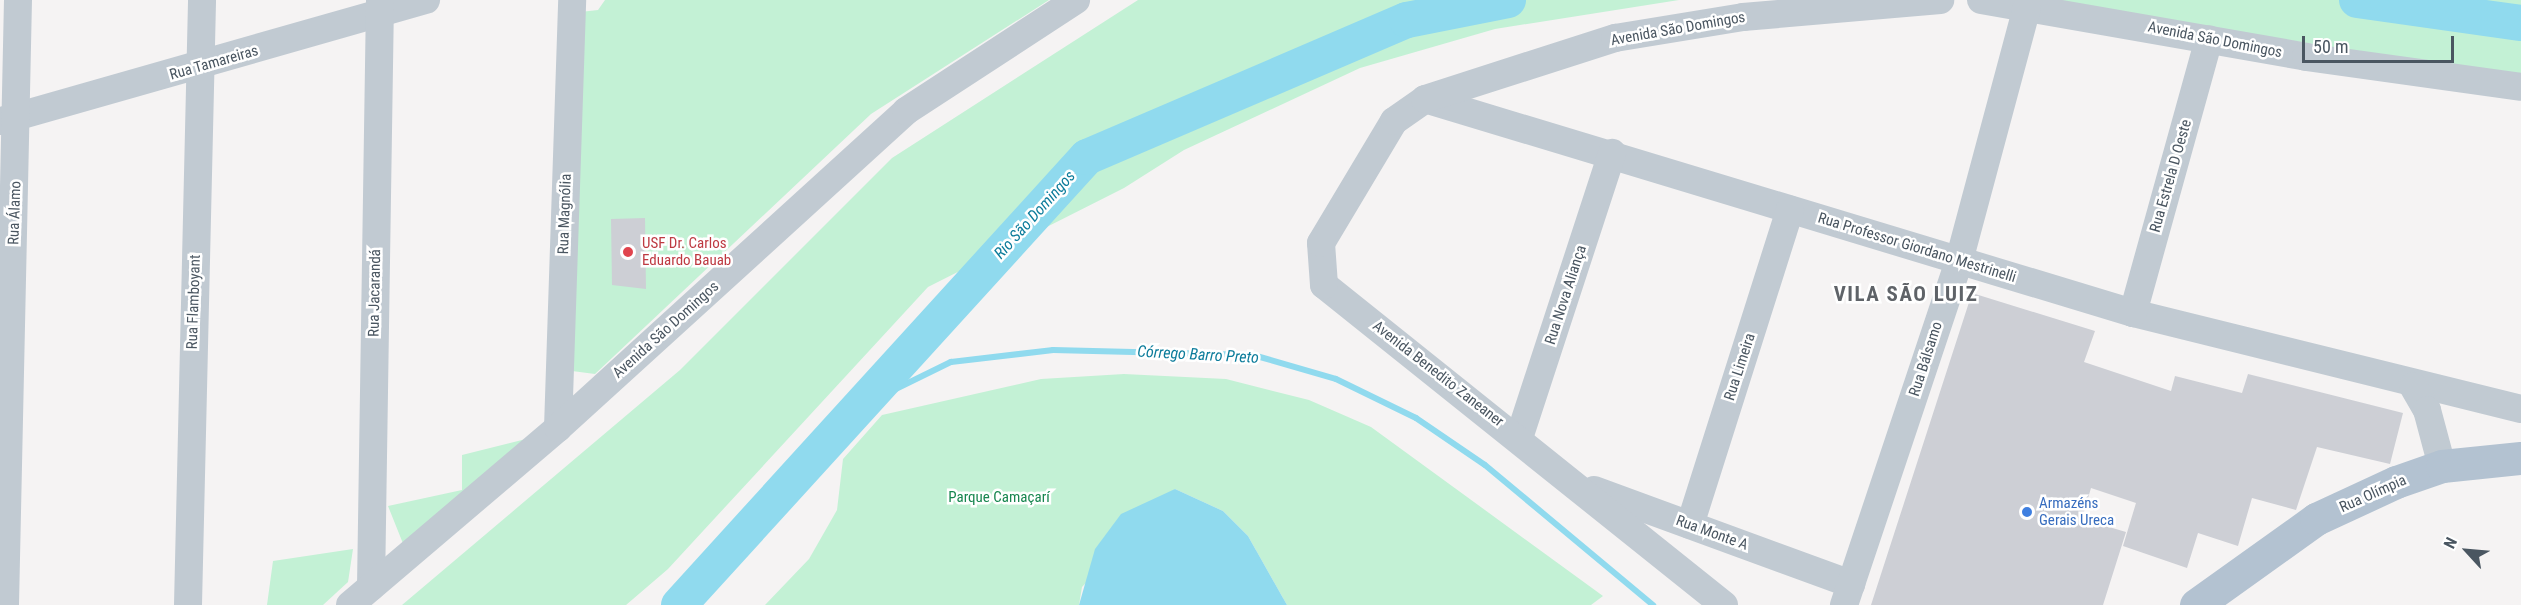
<!DOCTYPE html>
<html>
<head>
<meta charset="utf-8">
<style>
  body { margin:0 }
  #map { position:relative; width:2521px; height:605px; overflow:hidden; background:#f5f3f3; font-family:"Roboto Condensed",sans-serif }
  div>[style] { position:absolute }
  [style*='--x'] { left:calc(var(--x)*1px); top:calc(var(--y)*1px); width:calc(var(--w)*1px); rotate:calc(var(--a)*1deg) }
  .green>* { inset:0; background:#c3f1d5 }
  .water>* { inset:0; background:#90daee }
  .stream>* { height:6px; margin:-3px; padding:0 3px; transform-origin:3px; border-radius:3px; background:#90daee }
  .river>* { height:36px; margin:-18px; padding:0 18px; transform-origin:18px; border-radius:18px; background:#90daee }
  .building>* { inset:0; background:#cdcfd5 }
  .minor>* { height:28px; margin:-14px; padding:0 14px; transform-origin:14px; border-radius:14px; background:#c1cad2 }
  .major>* { height:33px; margin:-16.5px; padding:0 16.5px; transform-origin:16.5px; border-radius:16.5px; background:#b3c2d1 }
  .dots>* { width:16px; height:16px; translate:-50% -50%; box-sizing:border-box; border:3px solid #fff; border-radius:50% }
  span { translate:-50% -50%; white-space:nowrap; text-align:center; line-height:1.15; -webkit-text-stroke:5px #fff; paint-order:stroke }
  .street-label { font-size:15px; color:#4a5661 }
  .health-label { font-size:15px; color:#be3a42 }
  .left { translate:0 -50%; text-align:left }
  .park-label { font-size:15px; color:#17864f }
  .shop-label { font-size:15px; color:#366cbe }
  .water-label { font-size:16px; color:#0c7c9b; font-style:italic }
  .district-label { font-size:21px; color:#5f6368; font-weight:700; letter-spacing:1.5px }
  .north { position:absolute; left:2437px; top:521px; width:60px; height:60px; -webkit-text-stroke:4px #fff; paint-order:stroke; rotate:296deg; font-size:16px; font-weight:700; line-height:24px; text-align:center; color:#4a5661 }
  .north::after { content:''; display:block; margin:auto; width:21px; height:27px; background:#4a5661; clip-path:polygon(50% 0,100% 100%,50% 72%,0 100%) }
  .scale { position:absolute; left:2302px; top:36px; width:152px; height:27px; box-sizing:border-box; border:3px solid #4a5661; border-top:0; padding-left:8px; font-size:18px; line-height:21px; white-space:nowrap; color:#4a5661; -webkit-text-stroke:4px #fff; paint-order:stroke }
</style>
</head>
<body>
<div id="map">
  <div class="green">
    <div style="clip-path:polygon(605px 0,1049px 0,871px 114px,595px 374px,572px 371px,580px 12px,598px 10px)"></div>
    <div style="clip-path:polygon(1138px 0,1679px 0,1495px 29px,1360px 68px,1184px 150px,1124px 188px,928px 287px,668px 569px,626px 605px,402px 605px,680px 370px,892px 158px)"></div>
    <div style="clip-path:polygon(2040px 0,2521px 0,2521px 75px,2387px 56px)"></div>
    <div style="clip-path:polygon(1124px 374px,1226px 379px,1309px 400px,1371px 427px,1603px 596px,1591px 605px,1287px 605px,1248px 536px,1223px 511px,1175px 489px,1082px 587px,1079px 605px,765px 605px,809px 559px,837px 510px,843px 459px,882px 415px,1041px 379px)"></div>
    <div style="clip-path:polygon(530px 438px,404px 546px,388px 506px,462px 490px,462px 455px)"></div>
    <div style="clip-path:polygon(353px 549px,348px 582px,323px 605px,267px 605px,273px 561px)"></div>
  </div>
  <div class="water">
    <div style="clip-path:polygon(1175px 489px,1223px 511px,1248px 536px,1287px 605px,1079px 605px,1095px 549px,1121px 514px)"></div>
  </div>
  <div class="stream">
    <div style="--x:857;--y:408;--w:105;--a:-26.1"></div>
    <div style="--x:951;--y:362;--w:103;--a:-6.7"></div>
    <div style="--x:1053;--y:350;--w:200;--a:1.4"></div>
    <div style="--x:1253;--y:355;--w:86;--a:16.1"></div>
    <div style="--x:1336;--y:379;--w:89;--a:26"></div>
    <div style="--x:1416;--y:418;--w:83;--a:34.3"></div>
    <div style="--x:1485;--y:465;--w:219;--a:39.8"></div>
  </div>
  <div class="river">
    <div style="--x:2357;--y:0;--w:166;--a:8"></div>
    <div style="--x:679;--y:605;--w:606;--a:-47.68"></div>
    <div style="--x:1087;--y:157;--w:348;--a:-23.2"></div>
    <div style="--x:1407;--y:20;--w:103;--a:-11.2"></div>
  </div>
  <div class="building">
    <div style="clip-path:polygon(645px 218px,646px 289px,612px 285px,611px 219px)"></div>
    <div style="clip-path:polygon(1972px 293px,2095px 331px,2084px 362px,2171px 391px,2175px 376px,2242px 393px,2248px 374px,2403px 413px,2390px 464px,2317px 447px,2296px 510px,2252px 498px,2238px 546px,2198px 533px,2187px 568px,2123px 546px,2136px 503px,2091px 488px,2082px 519px,2126px 532px,2103px 605px,1871px 605px)"></div>
  </div>
  <div class="minor">
    <div style="--x:1981;--y:0;--w:330;--a:9.9"></div>
    <div style="--x:2306;--y:57;--w:217;--a:7.9"></div>
    <div style="--x:1425;--y:99;--w:740;--a:16.82"></div>
    <div style="--x:2133;--y:313;--w:400;--a:13.9"></div>
    <div style="--x:1;--y:121;--w:442;--a:-15.9"></div>
    <div style="--x:2133;--y:313;--w:284;--a:-74.5"></div>
    <div style="--x:2413;--y:386;--w:28;--a:60"></div>
    <div style="--x:2427;--y:410;--w:58;--a:75"></div>
    <div style="--x:558;--y:428;--w:428;--a:-88.1"></div>
    <div style="--x:1519;--y:438;--w:300;--a:-71.9"></div>
    <div style="--x:1594;--y:490;--w:274;--a:20.1"></div>
    <div style="--x:1690;--y:525;--w:331;--a:-72.4"></div>
    <div style="--x:371;--y:587;--w:587;--a:-89.12"></div>
    <div style="--x:5;--y:605;--w:605;--a:-88.77"></div>
    <div style="--x:188;--y:605;--w:605;--a:-88.67"></div>
    <div style="--x:350;--y:605;--w:273;--a:-40.4"></div>
    <div style="--x:558;--y:428;--w:471;--a:-42.3"></div>
    <div style="--x:906;--y:111;--w:203;--a:-33.1"></div>
    <div style="--x:1724;--y:605;--w:512;--a:-141.34"></div>
    <div style="--x:1324;--y:285;--w:42;--a:-94.1"></div>
    <div style="--x:1321;--y:243;--w:142;--a:-59.1"></div>
    <div style="--x:1394;--y:121;--w:38;--a:-35"></div>
    <div style="--x:1425;--y:99;--w:200;--a:-17.8"></div>
    <div style="--x:1615;--y:38;--w:130;--a:-9.3"></div>
    <div style="--x:1743;--y:17;--w:198;--a:-4.9"></div>
    <div style="--x:1844;--y:605;--w:363;--a:-71.5"></div>
    <div style="--x:1959;--y:261;--w:263;--a:-75"></div>
  </div>
  <div class="major">
    <div style="--x:2196;--y:605;--w:148;--a:-35.6"></div>
    <div style="--x:2316;--y:519;--w:88;--a:-24.8"></div>
    <div style="--x:2396;--y:482;--w:49;--a:-19.2"></div>
    <div style="--x:2442;--y:466;--w:79;--a:-5.8"></div>
  </div>
  <div class="dots">
    <div style="left:628px;top:252px;background:#e0444e"></div>
    <div style="left:2027px;top:512px;background:#3f7fe0"></div>
  </div>
  <div class="street-label">
    <span style="left:1678px;top:29px;rotate:-10deg">Avenida São Domingos</span>
    <span style="left:2215px;top:40px;rotate:11deg">Avenida São Domingos</span>
    <span style="left:214px;top:63px;rotate:-16deg">Rua Tamareiras</span>
    <span style="left:2171px;top:176px;rotate:-74deg">Rua Estrela D Oeste</span>
    <span style="left:15px;top:213px;rotate:-88deg">Rua Álamo</span>
    <span style="left:565px;top:214px;rotate:-88deg">Rua Magnólia</span>
    <span style="left:1917px;top:248px;rotate:17deg">Rua Professor Giordano Mestrinelli</span>
    <span style="left:375px;top:293px;rotate:-89deg">Rua Jacarandá</span>
    <span style="left:1566px;top:295px;rotate:-72deg">Rua Nova Aliança</span>
    <span style="left:194px;top:302px;rotate:-88deg">Rua Flamboyant</span>
    <span style="left:666px;top:330px;rotate:-42deg">Avenida São Domingos</span>
    <span style="left:1926px;top:359px;rotate:-72deg">Rua Bálsamo</span>
    <span style="left:1740px;top:367px;rotate:-72deg">Rua Limeira</span>
    <span style="left:1438px;top:374px;rotate:38deg">Avenida Benedito Zaneaner</span>
    <span style="left:2373px;top:494px;rotate:-24deg">Rua Olímpia</span>
    <span style="left:1712px;top:533px;rotate:20deg">Rua Monte A</span>
  </div>
  <div class="health-label">
    <span class="left" style="left:642px;top:252px">USF Dr. Carlos<br>Eduardo Bauab</span>
  </div>
  <div class="park-label">
    <span style="left:999px;top:498px">Parque Camaçarí</span>
  </div>
  <div class="shop-label">
    <span class="left" style="left:2039px;top:512px">Armazéns<br>Gerais Ureca</span>
  </div>
  <div class="water-label">
    <span style="left:1035px;top:215px;rotate:-48deg">Rio São Domingos</span>
    <span style="left:1198px;top:355px;rotate:3deg">Córrego Barro Preto</span>
  </div>
  <div class="district-label">
    <span style="left:1906px;top:294px">VILA SÃO LUIZ</span>
  </div>
  <div class="north">N</div>
  <div class="scale">50 m</div>
</div>
</body>
</html>
